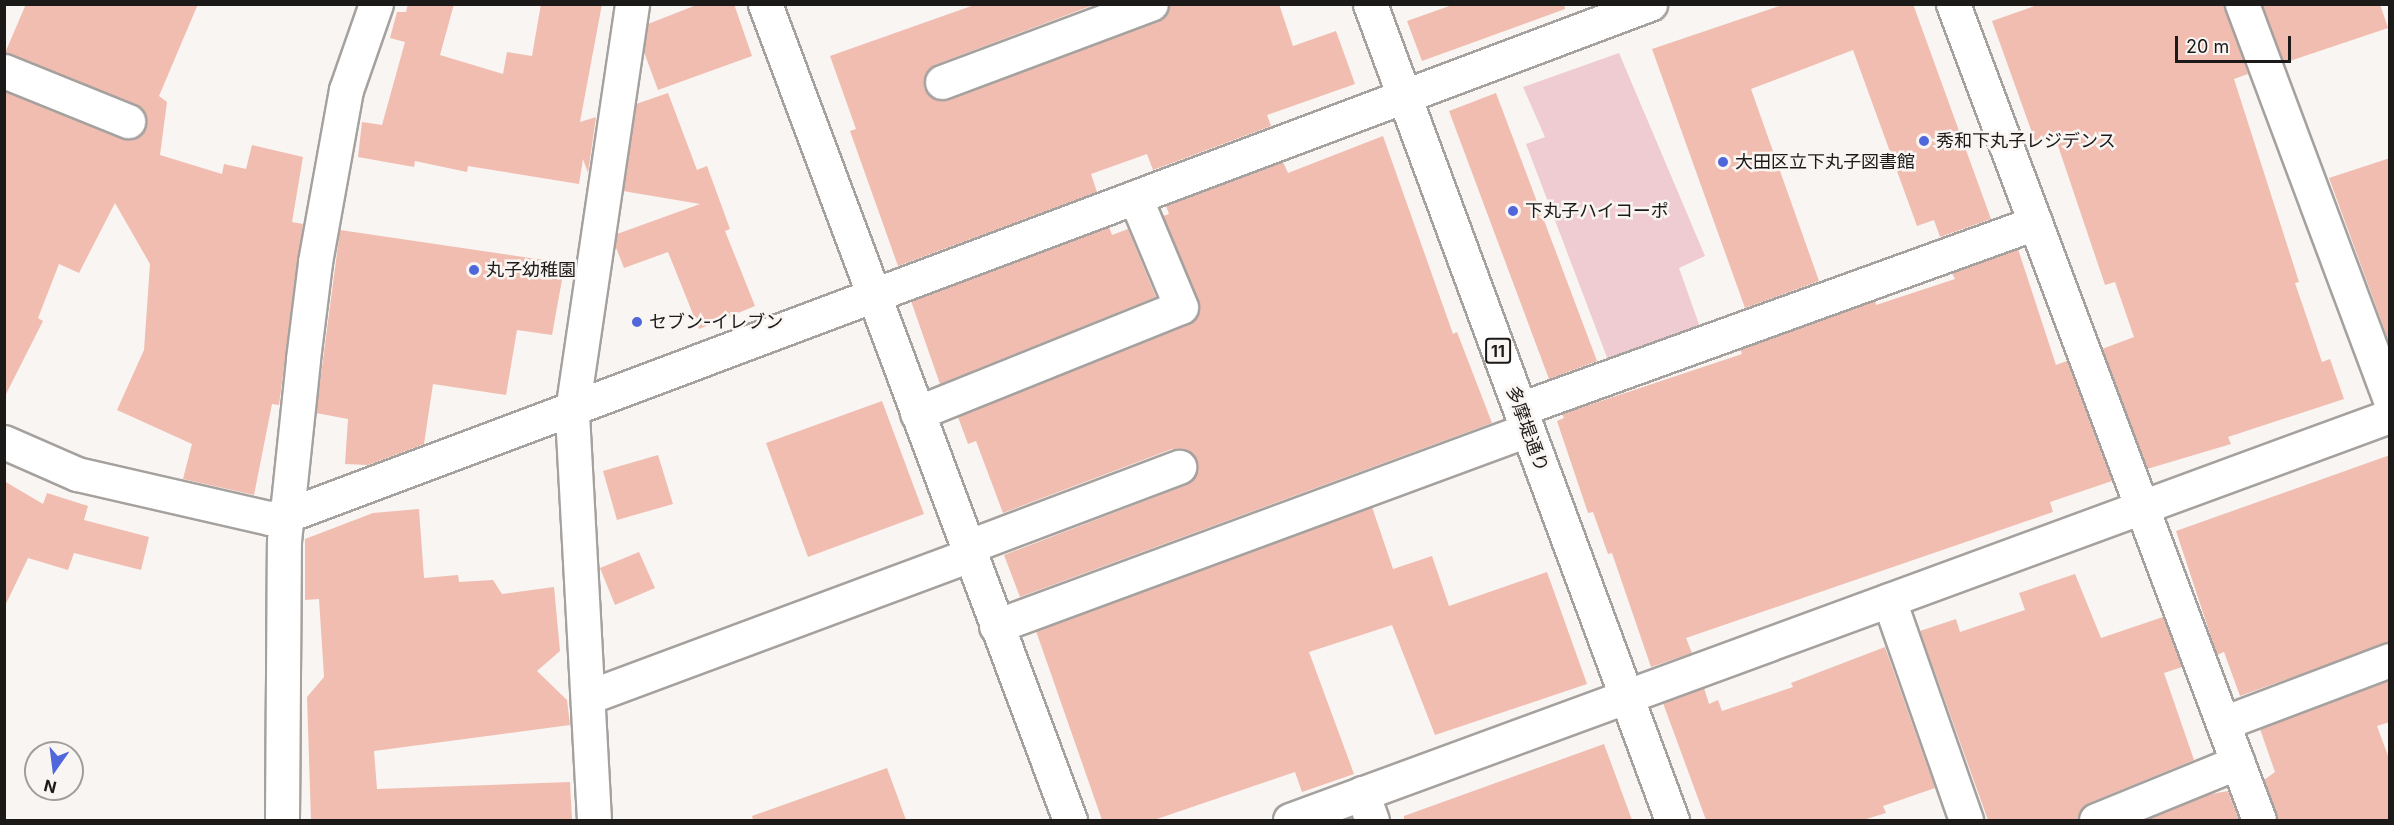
<!DOCTYPE html>
<html>
<head>
<meta charset="utf-8">
<style>
  body { margin:0 }
  #map { position:relative; width:2394px; height:825px; overflow:hidden; background:#f9f5f2; font-family:Inter,"Noto Sans JP",sans-serif }
  div>[style] { position:absolute }
  [style*='--x'] { left:calc(var(--x)*1px); top:calc(var(--y)*1px); width:calc(var(--w)*1px); rotate:calc(var(--a)*1deg) }
  .green>* { inset:0; background:#efcbd2 }
  .building>* { inset:0; background:#f0bdb0 }
  .roads { filter:drop-shadow(2px 0 #a5a19e) drop-shadow(-2px 0 #a5a19e) drop-shadow(0 2px #a5a19e) drop-shadow(0 -2px #a5a19e) }
  .minor>* { height:33px; margin:-16.5px; padding:0 16.5px; transform-origin:16.5px; border-radius:16.5px; background:#fff }
  .major>* { height:33px; margin:-16.5px; padding:0 16.5px; transform-origin:16.5px; border-radius:16.5px; background:#fff }
  .dots>* { width:16px; height:16px; translate:-50% -50%; box-sizing:border-box; border:3px solid #f9f5f2; border-radius:50% }
  span { translate:-50% -50%; white-space:nowrap; text-align:center; line-height:1.15; -webkit-text-stroke:5px #f9f5f2; paint-order:stroke }
  .shield-label span { padding:2px 4px; background:#f9f5f2; border:2px solid; border-radius:4px; -webkit-text-stroke-width:0 }
  .shield-label { font-size:16px; color:#1b1a19; font-weight:700 }
  .poi-label { font-size:18px; color:#1b1a19 }
  .left { translate:0 -50%; text-align:left }
  .street-label { font-size:18px; color:#1b1a19 }
  .frame { position:absolute; inset:0; border:6px solid #1b1a19; pointer-events:none }
  .north { position:absolute; left:24px; top:741px; width:60px; height:60px; box-sizing:border-box; background:#f9f5f2; border:2px solid #a09d9b; border-radius:50%; rotate:194deg; font-size:16px; font-weight:700; line-height:24px; text-align:center; color:#1b1a19 }
  .north::after { content:''; display:block; margin:auto; width:21px; height:27px; background:#5066db; clip-path:polygon(50% 0,100% 100%,50% 72%,0 100%) }
  .scale { position:absolute; left:2175px; top:36px; width:116px; height:27px; box-sizing:border-box; border:3px solid #1b1a19; border-top:0; padding-left:8px; font-size:18px; line-height:21px; white-space:nowrap; color:#1b1a19; -webkit-text-stroke:4px #f9f5f2; paint-order:stroke }
</style>
</head>
<body>
<div id="map">
  <div class="green">
    <div style="clip-path:polygon(1619px 53px,1705px 256px,1679px 268px,1701px 330px,1608px 360px,1526px 144px,1545px 137px,1523px 87px)"></div>
  </div>
  <div class="building">
    <div style="clip-path:polygon(26px 4px,198px 4px,159px 96px,167px 102px,160px 155px,222px 174px,224px 164px,246px 169px,252px 145px,303px 157px,292px 222px,303px 224px,279px 405px,272px 404px,254px 495px,183px 479px,192px 444px,117px 410px,144px 350px,150px 264px,115px 203px,79px 273px,59px 264px,38px 318px,43px 321px,4px 398px,4px 91px,122px 139px,139px 136px,147px 119px,135px 104px,5px 53px)"></div>
    <div style="clip-path:polygon(408px 4px,454px 4px,440px 55px,503px 74px,507px 52px,532px 56px,541px 4px,602px 4px,580px 122px,596px 117px,588px 173px,583px 159px,579px 184px,468px 166px,467px 172px,415px 161px,414px 167px,358px 157px,362px 122px,382px 125px,405px 42px,390px 38px,397px 12px,406px 12px)"></div>
    <div style="clip-path:polygon(699px 4px,734px 4px,752px 56px,658px 90px,644px 52px,648px 24px)"></div>
    <div style="clip-path:polygon(977px 4px,1096px 4px,935px 65px,927px 71px,924px 88px,938px 100px,1158px 22px,1169px 4px,1279px 4px,1293px 46px,1336px 31px,1355px 84px,1267px 115px,1271px 126px,1153px 170px,1147px 154px,1091px 174px,1097px 192px,898px 266px,850px 131px,856px 129px,830px 56px)"></div>
    <div style="clip-path:polygon(1455px 4px,1564px 4px,1565px 9px,1422px 61px,1407px 21px)"></div>
    <div style="clip-path:polygon(1785px 4px,1913px 4px,1991px 219px,1940px 237px,1934px 220px,1917px 226px,1853px 50px,1751px 89px,1819px 281px,1745px 308px,1652px 49px)"></div>
    <div style="clip-path:polygon(2040px 4px,2224px 4px,2248px 74px,2234px 79px,2299px 282px,2295px 283px,2322px 362px,2330px 359px,2344px 399px,2228px 437px,2231px 444px,2147px 469px,2102px 349px,2134px 337px,2115px 282px,2105px 285px,2054px 134px,2035px 141px,1992px 21px)"></div>
    <div style="clip-path:polygon(2262px 4px,2380px 4px,2388px 28px,2284px 63px)"></div>
    <div style="clip-path:polygon(668px 93px,697px 170px,707px 166px,730px 229px,725px 231px,755px 306px,699px 329px,668px 252px,624px 268px,615px 245px,617px 234px,700px 204px,623px 191px,636px 104px)"></div>
    <div style="clip-path:polygon(1496px 93px,1597px 361px,1549px 379px,1449px 111px)"></div>
    <div style="clip-path:polygon(1383px 136px,1453px 334px,1457px 332px,1492px 423px,1020px 597px,1004px 555px,1186px 485px,1194px 478px,1197px 461px,1190px 452px,1172px 449px,1003px 513px,976px 441px,968px 444px,958px 417px,1195px 319px,1198px 300px,1163px 216px,1169px 214px,1166px 206px,1283px 162px,1288px 173px)"></div>
    <div style="clip-path:polygon(2390px 158px,2390px 342px,2389px 342px,2329px 178px)"></div>
    <div style="clip-path:polygon(1109px 227px,1112px 235px,1128px 229px,1156px 297px,940px 384px,911px 301px)"></div>
    <div style="clip-path:polygon(340px 230px,565px 263px,552px 335px,517px 330px,506px 395px,433px 384px,424px 444px,368px 465px,345px 464px,348px 419px,316px 413px)"></div>
    <div style="clip-path:polygon(2018px 249px,2056px 365px,2067px 361px,2112px 481px,2050px 502px,2053px 512px,1686px 638px,1692px 653px,1651px 667px,1612px 553px,1608px 554px,1593px 512px,1588px 513px,1557px 421px,1564px 418px,1562px 414px,1742px 354px,1740px 349px,1875px 301px,1876px 305px,1955px 279px,1952px 273px)"></div>
    <div style="clip-path:polygon(882px 401px,924px 514px,808px 557px,766px 443px)"></div>
    <div style="clip-path:polygon(658px 455px,673px 504px,617px 520px,603px 471px)"></div>
    <div style="clip-path:polygon(2390px 455px,2390px 642px,2240px 696px,2224px 652px,2217px 655px,2176px 531px)"></div>
    <div style="clip-path:polygon(4px 481px,43px 504px,47px 493px,88px 506px,84px 520px,149px 537px,141px 570px,74px 553px,68px 570px,28px 558px,4px 608px)"></div>
    <div style="clip-path:polygon(1372px 507px,1393px 569px,1432px 556px,1449px 606px,1547px 572px,1587px 684px,1435px 735px,1392px 625px,1309px 652px,1354px 774px,1302px 792px,1295px 772px,1154px 820px,1102px 820px,1036px 631px)"></div>
    <div style="clip-path:polygon(419px 509px,424px 578px,458px 575px,459px 582px,493px 580px,502px 594px,554px 587px,560px 651px,537px 671px,567px 700px,570px 725px,374px 751px,377px 789px,570px 782px,572px 820px,311px 820px,307px 697px,324px 677px,319px 599px,305px 600px,305px 539px,373px 513px)"></div>
    <div style="clip-path:polygon(639px 552px,655px 588px,615px 605px,600px 568px)"></div>
    <div style="clip-path:polygon(2075px 574px,2101px 638px,2163px 617px,2182px 667px,2164px 673px,2194px 760px,2089px 803px,2078px 820px,1988px 820px,1920px 631px,1956px 619px,1960px 632px,2025px 610px,2019px 593px)"></div>
    <div style="clip-path:polygon(1885px 647px,1935px 788px,1883px 806px,1886px 813px,1863px 820px,1706px 820px,1663px 703px,1704px 688px,1709px 704px,1718px 700px,1722px 711px,1793px 687px,1791px 683px)"></div>
    <div style="clip-path:polygon(2388px 681px,2390px 722px,2377px 726px,2390px 761px,2390px 820px,2277px 820px,2264px 780px,2275px 772px,2260px 729px)"></div>
    <div style="clip-path:polygon(1604px 744px,1632px 820px,1404px 820px,1404px 816px)"></div>
    <div style="clip-path:polygon(887px 768px,906px 820px,753px 820px,752px 816px)"></div>
    <div style="clip-path:polygon(2228px 791px,2239px 820px,2144px 820px,2206px 795px)"></div>
  </div>
  <div class="roads">
    <div class="minor">
      <div style="--x:765;--y:4;--w:871;--a:69.51"></div>
      <div style="--x:1953;--y:4;--w:871;--a:69.44"></div>
      <div style="--x:2242;--y:4;--w:422;--a:69.5"></div>
      <div style="--x:4;--y:71;--w:134;--a:22"></div>
      <div style="--x:942;--y:82;--w:223;--a:-20.5"></div>
      <div style="--x:1520;--y:409;--w:548;--a:-19.86"></div>
      <div style="--x:917;--y:413;--w:284;--a:-21.9"></div>
      <div style="--x:1181;--y:307;--w:119;--a:-112.7"></div>
      <div style="--x:4;--y:442;--w:80;--a:23.7"></div>
      <div style="--x:77;--y:474;--w:197;--a:12.9"></div>
      <div style="--x:269;--y:518;--w:19;--a:-9"></div>
      <div style="--x:288;--y:515;--w:1455;--a:-20.57"></div>
      <div style="--x:967;--y:547;--w:227;--a:-20.7"></div>
      <div style="--x:1889;--y:600;--w:233;--a:70.7"></div>
      <div style="--x:996;--y:626;--w:566;--a:-20.26"></div>
      <div style="--x:588;--y:697;--w:408;--a:-20.4"></div>
      <div style="--x:2223;--y:723;--w:178;--a:-20.7"></div>
      <div style="--x:1362;--y:793;--w:29;--a:70"></div>
      <div style="--x:282;--y:820;--w:279;--a:-89.6"></div>
      <div style="--x:284;--y:541;--w:183;--a:-84"></div>
      <div style="--x:303;--y:359;--w:98;--a:-82.9"></div>
      <div style="--x:315;--y:262;--w:175;--a:-79.8"></div>
      <div style="--x:346;--y:90;--w:91;--a:-70.8"></div>
      <div style="--x:594;--y:820;--w:410;--a:-93.1"></div>
      <div style="--x:572;--y:411;--w:411;--a:-81.6"></div>
      <div style="--x:1290;--y:820;--w:1172;--a:-20.17"></div>
      <div style="--x:2096;--y:820;--w:153;--a:-22.2"></div>
    </div>
    <div class="major">
      <div style="--x:1370;--y:4;--w:870;--a:69.69"></div>
    </div>
  </div>
  <div class="dots">
    <div style="left:1924px;top:141px;background:#5066db"></div>
    <div style="left:1723px;top:162px;background:#5066db"></div>
    <div style="left:1513px;top:211px;background:#5066db"></div>
    <div style="left:474px;top:270px;background:#5066db"></div>
    <div style="left:637px;top:322px;background:#5066db"></div>
  </div>
  <div class="shield-label">
    <span style="left:1498px;top:351px">11</span>
  </div>
  <div class="poi-label">
    <span class="left" style="left:1936px;top:141px">秀和下丸子レジデンス</span>
    <span class="left" style="left:1735px;top:162px">大田区立下丸子図書館</span>
    <span class="left" style="left:1525px;top:211px">下丸子ハイコーポ</span>
    <span class="left" style="left:486px;top:270px">丸子幼稚園</span>
    <span class="left" style="left:649px;top:322px">セブン-イレブン</span>
  </div>
  <div class="street-label">
    <span style="left:1527px;top:429px;rotate:70deg">多摩堤通り</span>
  </div>
  <div class="frame"></div>
  <div class="north">N</div>
  <div class="scale">20 m</div>
</div>
</body>
</html>
